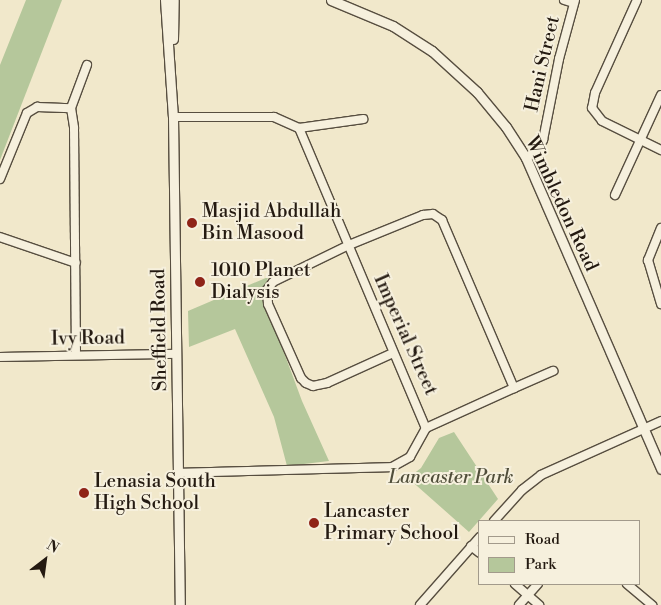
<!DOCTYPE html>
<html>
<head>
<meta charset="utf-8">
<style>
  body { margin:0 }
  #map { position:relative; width:661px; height:605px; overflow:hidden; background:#f1e8cb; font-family:"Libre Bodoni",serif }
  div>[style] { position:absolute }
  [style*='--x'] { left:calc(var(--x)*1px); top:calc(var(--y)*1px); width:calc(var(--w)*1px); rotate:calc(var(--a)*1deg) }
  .green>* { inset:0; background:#b5c79b }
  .roads { filter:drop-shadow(1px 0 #574e40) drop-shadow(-1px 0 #574e40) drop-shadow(0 1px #574e40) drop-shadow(0 -1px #574e40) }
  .minor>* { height:8px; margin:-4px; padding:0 4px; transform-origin:4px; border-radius:4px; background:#f6f0dd }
  .tertiary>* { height:9px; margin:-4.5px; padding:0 4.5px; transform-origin:4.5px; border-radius:4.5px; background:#f6f0dd }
  .dots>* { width:14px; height:14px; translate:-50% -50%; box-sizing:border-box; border:2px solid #f6f0dd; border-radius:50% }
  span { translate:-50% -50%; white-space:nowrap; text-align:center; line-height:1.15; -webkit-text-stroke:4px #f6f0dd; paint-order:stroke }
  .street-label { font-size:19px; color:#241a11 }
  .poi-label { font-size:19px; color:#241a11 }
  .left { translate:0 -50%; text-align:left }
  .park-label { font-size:19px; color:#504e3a; font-style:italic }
  .legend { position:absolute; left:478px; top:520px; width:162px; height:65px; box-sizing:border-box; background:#f6f0dd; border:1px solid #a29a8b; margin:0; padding:6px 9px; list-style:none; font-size:15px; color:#241a11 }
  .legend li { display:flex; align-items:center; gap:10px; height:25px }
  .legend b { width:25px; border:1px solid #a29a8b }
  .north { position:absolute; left:20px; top:535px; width:50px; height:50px; -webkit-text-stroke:4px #f6f0dd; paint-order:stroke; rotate:30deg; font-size:14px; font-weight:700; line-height:20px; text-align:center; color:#241a11 }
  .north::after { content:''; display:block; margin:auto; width:18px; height:22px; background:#241a11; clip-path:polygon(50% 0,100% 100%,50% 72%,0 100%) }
</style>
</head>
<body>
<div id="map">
  <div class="green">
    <div style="clip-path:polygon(26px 0,62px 0,0 160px,0 65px)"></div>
    <div style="clip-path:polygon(268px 277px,263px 296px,302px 401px,329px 461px,287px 466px,274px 417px,235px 329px,189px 347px,188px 311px)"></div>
    <div style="clip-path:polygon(454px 432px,498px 499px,469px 532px,408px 478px,421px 468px,439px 438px)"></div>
  </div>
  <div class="roads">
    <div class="minor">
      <div style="--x:564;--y:0;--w:10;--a:17"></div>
      <div style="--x:637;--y:0;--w:102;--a:114.3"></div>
      <div style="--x:595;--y:93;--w:15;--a:101"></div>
      <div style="--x:592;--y:108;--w:16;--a:52"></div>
      <div style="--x:602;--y:121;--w:66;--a:26.2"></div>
      <div style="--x:71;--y:108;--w:46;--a:-69.6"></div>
      <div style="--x:173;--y:117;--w:101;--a:0"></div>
      <div style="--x:274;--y:117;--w:27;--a:24"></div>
      <div style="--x:299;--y:128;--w:326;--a:67.1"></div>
      <div style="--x:426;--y:428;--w:33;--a:119"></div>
      <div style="--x:410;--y:457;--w:21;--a:151"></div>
      <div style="--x:392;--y:467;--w:214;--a:178.4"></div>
      <div style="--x:299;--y:128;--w:65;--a:-8"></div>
      <div style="--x:526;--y:158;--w:14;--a:-36"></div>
      <div style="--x:537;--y:150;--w:12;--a:-59"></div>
      <div style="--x:543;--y:140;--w:83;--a:-78.8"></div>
      <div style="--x:559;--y:59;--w:61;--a:-74.8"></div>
      <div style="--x:0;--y:179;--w:71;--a:-67.8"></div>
      <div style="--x:27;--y:113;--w:12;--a:-31"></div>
      <div style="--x:37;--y:107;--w:34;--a:2"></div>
      <div style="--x:71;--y:108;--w:20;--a:81"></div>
      <div style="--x:74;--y:128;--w:227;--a:89.5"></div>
      <div style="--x:615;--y:195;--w:110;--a:-65.3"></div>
      <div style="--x:661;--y:228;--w:35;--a:112"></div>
      <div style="--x:648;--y:260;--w:46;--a:73.5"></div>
      <div style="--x:0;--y:237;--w:80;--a:18.9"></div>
      <div style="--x:393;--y:353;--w:72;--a:155.6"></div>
      <div style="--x:327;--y:383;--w:14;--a:168"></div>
      <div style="--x:313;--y:386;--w:8;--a:-157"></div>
      <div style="--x:306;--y:383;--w:7;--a:-135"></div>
      <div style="--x:301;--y:378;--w:81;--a:-114"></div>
      <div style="--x:268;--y:304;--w:14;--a:-94"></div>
      <div style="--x:267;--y:290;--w:10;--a:-53"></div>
      <div style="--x:273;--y:282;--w:85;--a:-26"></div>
      <div style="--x:349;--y:245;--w:80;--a:-22.1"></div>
      <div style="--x:423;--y:215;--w:10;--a:-6"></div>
      <div style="--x:433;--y:214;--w:11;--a:34"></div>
      <div style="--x:442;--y:220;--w:183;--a:66.8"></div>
      <div style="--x:514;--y:388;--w:97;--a:155.6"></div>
      <div style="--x:0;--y:357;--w:176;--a:-1"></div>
      <div style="--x:514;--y:388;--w:43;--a:-23.6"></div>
      <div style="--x:494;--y:521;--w:42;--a:-47.9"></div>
      <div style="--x:522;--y:490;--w:24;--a:-38"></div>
      <div style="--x:541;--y:475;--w:132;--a:-24.2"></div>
      <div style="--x:471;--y:546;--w:11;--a:38"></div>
      <div style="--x:515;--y:584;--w:32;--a:41"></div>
      <div style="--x:627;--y:584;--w:33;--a:40"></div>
      <div style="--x:420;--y:605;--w:91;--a:-48.6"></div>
      <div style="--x:519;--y:605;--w:28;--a:-48"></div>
    </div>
    <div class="tertiary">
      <div style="--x:165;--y:0;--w:117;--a:86.1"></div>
      <div style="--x:173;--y:117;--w:488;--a:89.2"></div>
      <div style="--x:331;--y:0;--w:67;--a:22.8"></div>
      <div style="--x:393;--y:26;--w:46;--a:32.7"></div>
      <div style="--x:432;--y:51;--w:61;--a:42.3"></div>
      <div style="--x:477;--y:92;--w:45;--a:50.4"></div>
      <div style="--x:506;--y:127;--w:37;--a:57"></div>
      <div style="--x:526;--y:158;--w:339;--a:66.5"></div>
      <div style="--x:173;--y:39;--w:39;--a:-89"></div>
    </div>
  </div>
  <div class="dots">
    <div style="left:192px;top:223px;background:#8f2418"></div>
    <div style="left:200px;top:282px;background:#8f2418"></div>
    <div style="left:84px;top:493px;background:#8f2418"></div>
    <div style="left:314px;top:523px;background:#8f2418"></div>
  </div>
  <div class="street-label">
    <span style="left:543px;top:64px;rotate:-77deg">Hani Street</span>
    <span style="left:561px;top:204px;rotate:65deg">Wimbledon Road</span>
    <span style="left:160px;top:330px;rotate:-91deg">Sheffield Road</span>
    <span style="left:405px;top:335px;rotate:66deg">Imperial Street</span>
    <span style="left:88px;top:339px;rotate:-1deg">Ivy Road</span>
  </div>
  <div class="poi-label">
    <span class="left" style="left:202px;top:223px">Masjid Abdullah<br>Bin Masood</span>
    <span class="left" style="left:211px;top:282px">1010 Planet<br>Dialysis</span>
    <span class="left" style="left:94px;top:493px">Lenasia South<br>High School</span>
    <span class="left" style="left:324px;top:523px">Lancaster<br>Primary School</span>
  </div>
  <div class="park-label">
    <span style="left:451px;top:478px">Lancaster Park</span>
  </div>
  <ul class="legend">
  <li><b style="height:6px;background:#f6f0dd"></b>Road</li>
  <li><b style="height:14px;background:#b5c79b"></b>Park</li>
  </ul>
  <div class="north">N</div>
</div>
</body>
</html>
